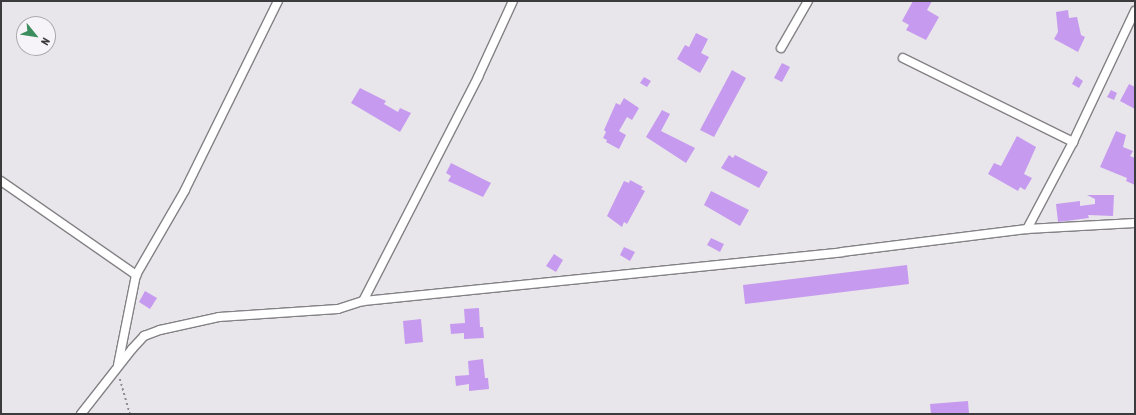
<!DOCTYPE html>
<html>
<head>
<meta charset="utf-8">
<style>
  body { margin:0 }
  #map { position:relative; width:1136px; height:415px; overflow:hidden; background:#e9e6eb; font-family:"Asap Condensed",sans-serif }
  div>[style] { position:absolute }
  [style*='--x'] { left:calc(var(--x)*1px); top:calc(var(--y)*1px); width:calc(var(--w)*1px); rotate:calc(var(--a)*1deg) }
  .building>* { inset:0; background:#c69aee }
  .path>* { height:1.5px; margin-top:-0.75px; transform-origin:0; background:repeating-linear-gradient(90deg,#8d8b8f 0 2px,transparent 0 5px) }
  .roads { filter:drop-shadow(1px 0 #838185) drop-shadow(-1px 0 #838185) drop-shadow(0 1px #838185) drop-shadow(0 -1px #838185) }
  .minor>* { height:8px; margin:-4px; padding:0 4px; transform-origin:4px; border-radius:4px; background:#fff }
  span { translate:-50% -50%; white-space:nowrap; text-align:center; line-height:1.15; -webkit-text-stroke:3px #f6f4f8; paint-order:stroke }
  .frame { position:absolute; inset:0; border:2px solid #3b3a3c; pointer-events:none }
  .north { position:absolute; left:16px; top:16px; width:40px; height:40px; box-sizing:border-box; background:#f6f4f8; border:1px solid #abaaad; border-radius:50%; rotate:120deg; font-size:11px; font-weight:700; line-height:16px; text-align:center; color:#3b3a3c }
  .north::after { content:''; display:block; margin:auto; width:14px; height:18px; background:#3b8d5e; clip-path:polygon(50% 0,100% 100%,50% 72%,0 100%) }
</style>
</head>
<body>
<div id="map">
  <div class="building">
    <div style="clip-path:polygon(913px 1px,932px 1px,927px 10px,939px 17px,926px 40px,906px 30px,909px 25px,902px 21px)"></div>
    <div style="clip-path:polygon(1068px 10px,1069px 18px,1077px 17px,1081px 35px,1085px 37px,1078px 52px,1054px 39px,1058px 32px,1056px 12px)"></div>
    <div style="clip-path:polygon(696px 33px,708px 39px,701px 53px,709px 57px,700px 73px,677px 59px,685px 45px,689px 47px)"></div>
    <div style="clip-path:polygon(782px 63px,790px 67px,782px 82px,774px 78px)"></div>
    <div style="clip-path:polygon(732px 70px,746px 78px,714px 137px,700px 130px)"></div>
    <div style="clip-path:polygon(1076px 76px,1083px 81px,1079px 88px,1072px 84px)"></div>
    <div style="clip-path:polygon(644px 77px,651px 81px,647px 87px,640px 83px)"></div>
    <div style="clip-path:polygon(1129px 84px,1135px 87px,1135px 109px,1120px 101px)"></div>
    <div style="clip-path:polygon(360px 88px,386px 101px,384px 104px,398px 112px,400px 108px,411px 113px,400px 132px,351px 103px)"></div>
    <div style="clip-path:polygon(1111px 90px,1117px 93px,1114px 100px,1107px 97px)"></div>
    <div style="clip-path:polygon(624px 98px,639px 108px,632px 120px,627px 117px,619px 131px,626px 135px,619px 149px,606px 142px,607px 140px,603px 138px,606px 132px,604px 130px,616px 103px,620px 105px)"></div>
    <div style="clip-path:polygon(662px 110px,670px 114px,661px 131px,695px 148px,686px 163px,646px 137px)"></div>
    <div style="clip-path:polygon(1116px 131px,1126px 135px,1123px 147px,1133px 151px,1130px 156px,1135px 158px,1135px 185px,1126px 181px,1127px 178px,1100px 167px)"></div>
    <div style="clip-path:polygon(1017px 136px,1036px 147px,1024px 174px,1032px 178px,1025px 190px,1020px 187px,1018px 191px,988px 174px,994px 163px,1001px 166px)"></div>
    <div style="clip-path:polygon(729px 155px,733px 158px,735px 155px,768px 172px,759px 188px,721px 168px)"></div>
    <div style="clip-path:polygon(451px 163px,491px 183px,483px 197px,448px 181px,451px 176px,446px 173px)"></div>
    <div style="clip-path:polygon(630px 180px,643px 187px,641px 189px,645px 191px,627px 224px,624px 222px,622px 227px,607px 216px,624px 181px,629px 183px)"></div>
    <div style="clip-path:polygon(711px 191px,749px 210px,740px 226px,704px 205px)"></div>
    <div style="clip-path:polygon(1087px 195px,1114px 195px,1113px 216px,1088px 215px,1089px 218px,1058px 222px,1056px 204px,1080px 201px,1080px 206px,1095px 204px,1095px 199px)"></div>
    <div style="clip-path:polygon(711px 238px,724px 244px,720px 252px,707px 245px)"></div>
    <div style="clip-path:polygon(624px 247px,635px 252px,630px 261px,620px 255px)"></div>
    <div style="clip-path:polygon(554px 254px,563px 260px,556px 272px,546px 266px)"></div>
    <div style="clip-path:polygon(907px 265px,909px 284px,745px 304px,743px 285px)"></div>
    <div style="clip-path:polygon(145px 291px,157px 298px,150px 309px,139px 302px)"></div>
    <div style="clip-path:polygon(479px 308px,480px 327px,483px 327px,484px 338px,464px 339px,464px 333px,451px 334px,450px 324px,465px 323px,464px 309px)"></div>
    <div style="clip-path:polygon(421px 319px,423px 342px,405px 344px,403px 321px)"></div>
    <div style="clip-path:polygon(483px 359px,485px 378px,488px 378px,489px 389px,469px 391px,469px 384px,456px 386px,455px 376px,469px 375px,468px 361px)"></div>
    <div style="clip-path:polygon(968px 401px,969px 414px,931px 414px,930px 404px)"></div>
  </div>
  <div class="path">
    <div style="--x:120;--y:379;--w:36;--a:74"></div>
  </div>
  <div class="roads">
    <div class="minor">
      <div style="--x:781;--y:48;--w:54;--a:-60.1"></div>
      <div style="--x:903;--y:58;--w:190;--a:26.3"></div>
      <div style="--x:1;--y:181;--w:165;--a:34.8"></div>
      <div style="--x:1027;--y:229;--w:98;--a:-62.1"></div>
      <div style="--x:1073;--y:142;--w:145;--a:-64.7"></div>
      <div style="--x:363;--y:301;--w:481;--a:-5.8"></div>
      <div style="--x:842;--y:252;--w:186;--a:-7.1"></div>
      <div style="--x:1027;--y:229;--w:108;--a:-3.2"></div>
      <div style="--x:118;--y:365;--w:92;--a:-78.7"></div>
      <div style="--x:136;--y:275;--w:98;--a:-60"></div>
      <div style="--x:185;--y:190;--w:211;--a:-63.8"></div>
      <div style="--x:81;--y:414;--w:83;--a:-51.9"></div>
      <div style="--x:132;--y:349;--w:18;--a:-47"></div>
      <div style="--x:144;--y:336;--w:17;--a:-21"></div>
      <div style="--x:160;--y:330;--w:60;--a:-12.4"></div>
      <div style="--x:219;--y:317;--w:119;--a:-3.8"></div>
      <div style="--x:338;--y:309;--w:26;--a:-18"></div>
      <div style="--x:363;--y:301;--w:252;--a:-62.8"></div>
      <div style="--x:478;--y:77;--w:84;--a:-65.3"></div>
    </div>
  </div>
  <div class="frame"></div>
  <div class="north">N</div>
</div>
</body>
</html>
